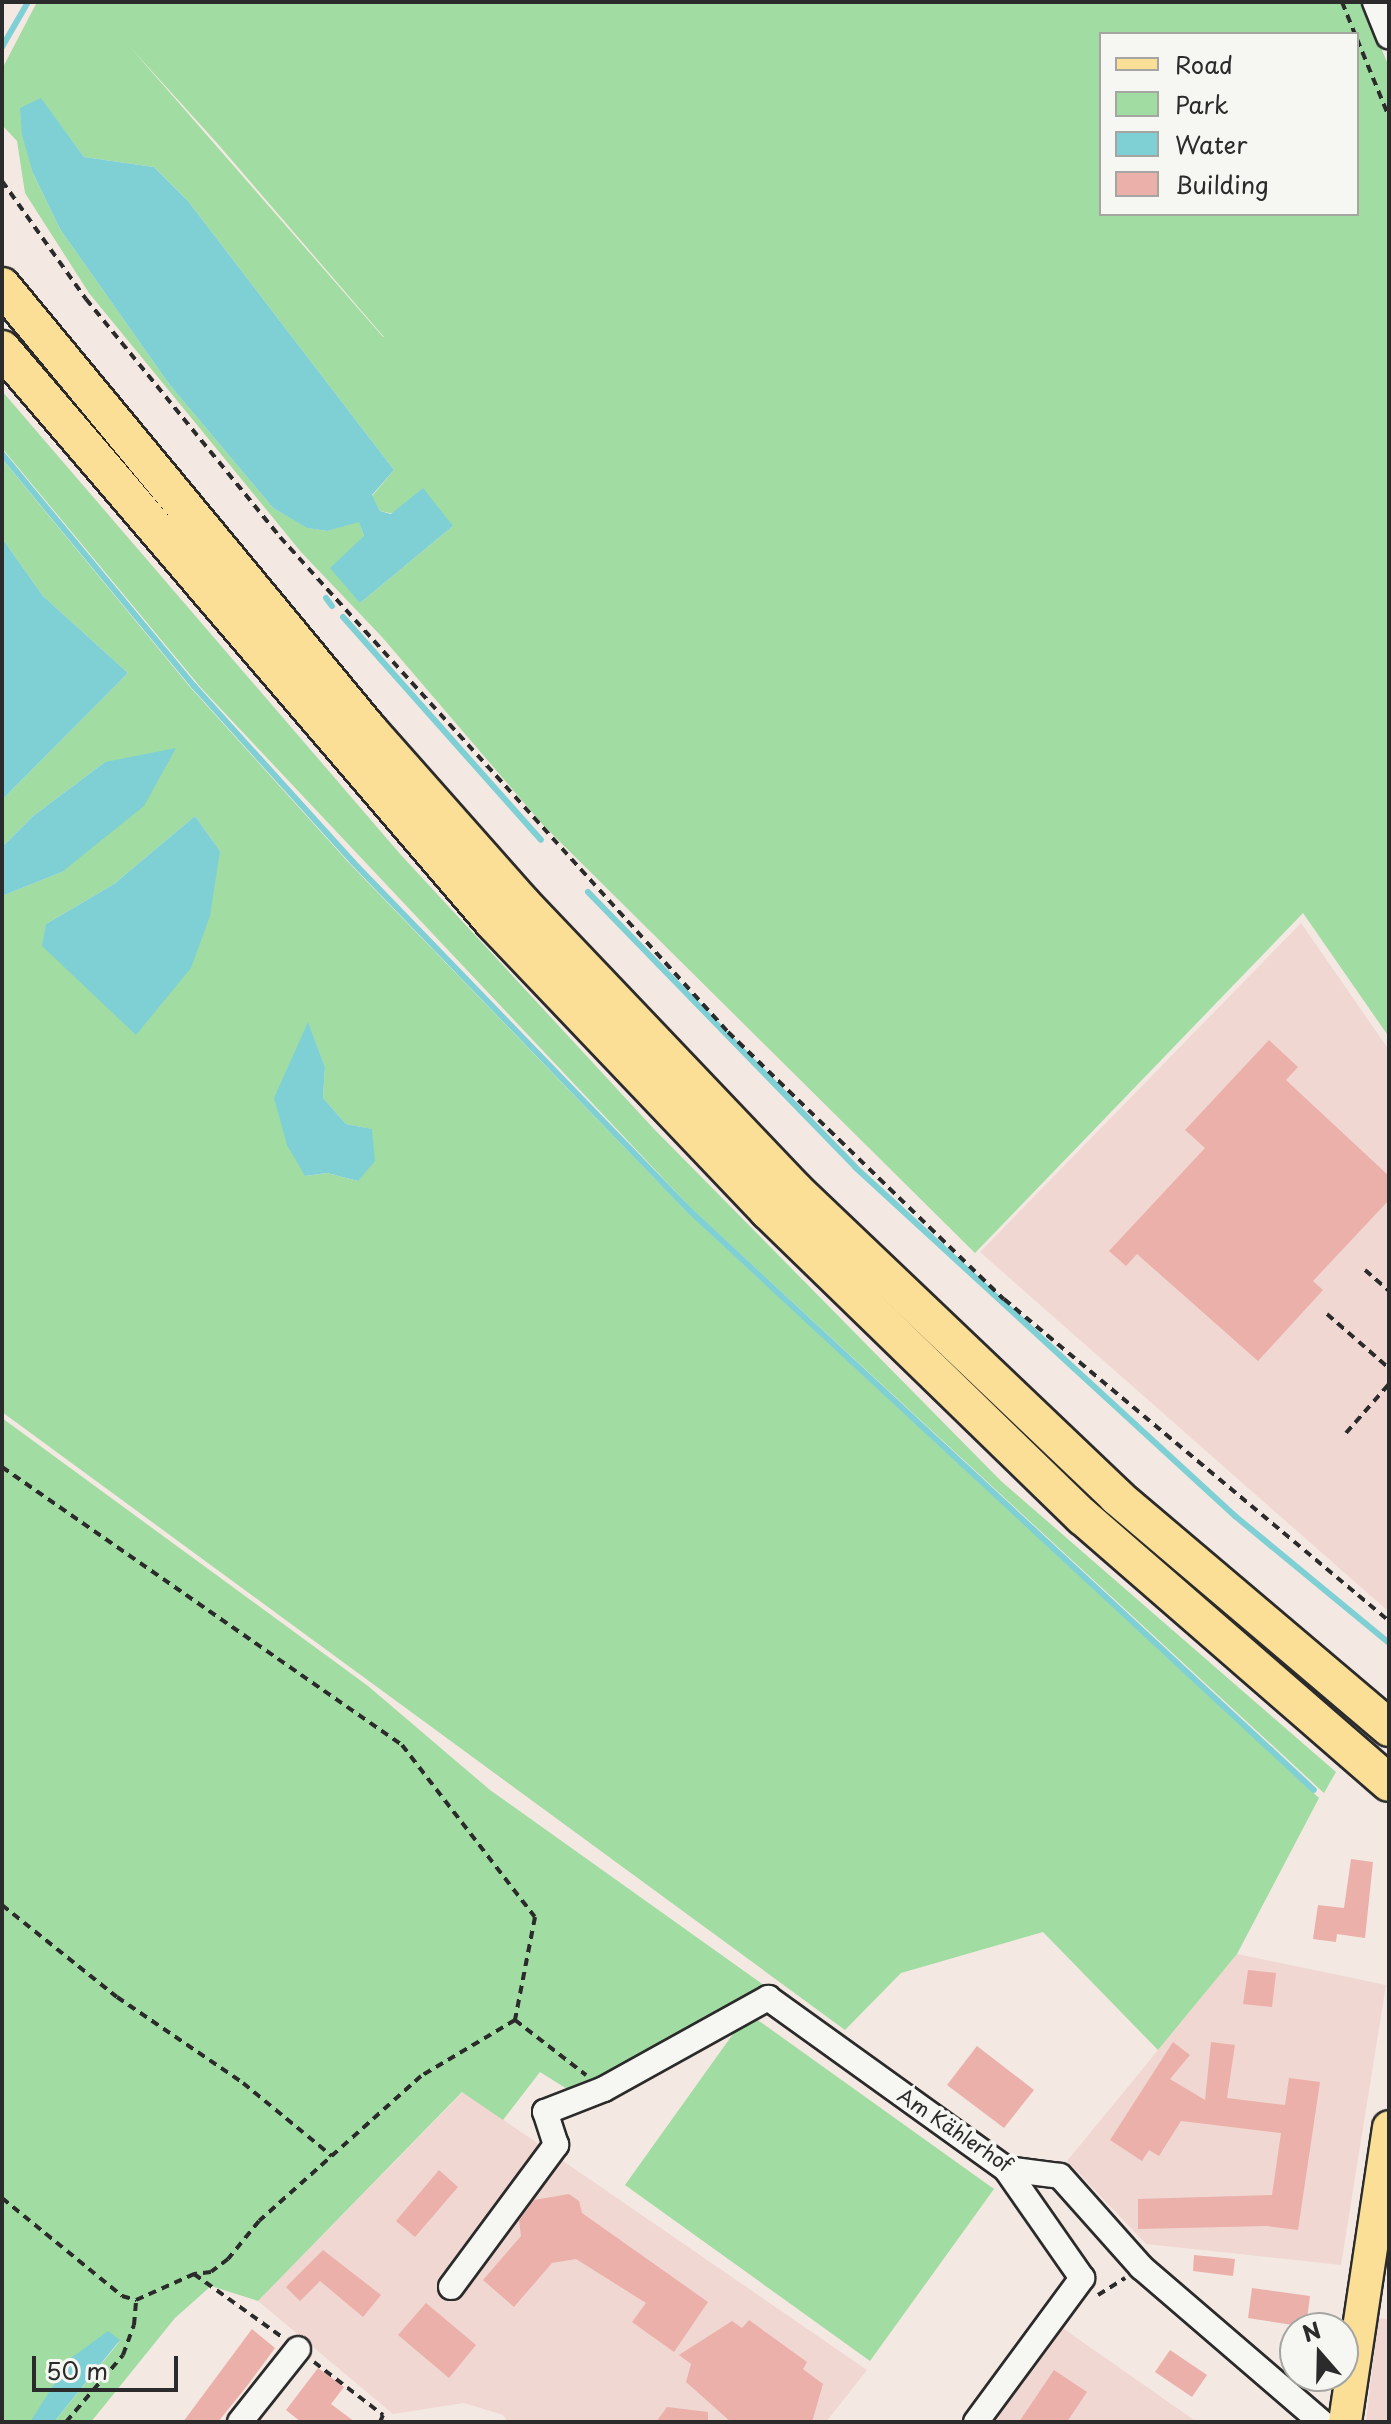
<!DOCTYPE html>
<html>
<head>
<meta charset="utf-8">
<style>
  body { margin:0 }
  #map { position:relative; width:1391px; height:2424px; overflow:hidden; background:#f4e8e3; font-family:"Playpen Sans",sans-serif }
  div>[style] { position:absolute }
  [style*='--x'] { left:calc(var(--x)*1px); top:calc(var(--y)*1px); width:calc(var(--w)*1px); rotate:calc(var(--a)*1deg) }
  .built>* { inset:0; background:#f1d7d2 }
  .green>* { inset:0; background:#a1dca2 }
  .water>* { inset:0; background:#7ed0d5 }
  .stream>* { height:6px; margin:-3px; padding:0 3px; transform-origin:3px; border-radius:3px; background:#7ed0d5 }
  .building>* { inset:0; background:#ebb0a9 }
  .path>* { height:4px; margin-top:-2px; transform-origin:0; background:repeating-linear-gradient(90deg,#2b2b2b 0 8px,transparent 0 14px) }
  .roads { filter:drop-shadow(2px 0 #2b2b2b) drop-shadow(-2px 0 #2b2b2b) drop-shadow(0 2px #2b2b2b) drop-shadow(0 -2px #2b2b2b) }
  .minor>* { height:24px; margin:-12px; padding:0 12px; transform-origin:12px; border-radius:12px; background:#f6f6f2 }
  .major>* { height:32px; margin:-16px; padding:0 16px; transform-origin:16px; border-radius:16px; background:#fbdf96 }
  .highway>* { height:36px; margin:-18px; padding:0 18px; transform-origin:18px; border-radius:18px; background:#fbdf96 }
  span { translate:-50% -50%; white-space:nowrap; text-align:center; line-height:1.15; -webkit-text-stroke:8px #f6f6f2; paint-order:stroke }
  .street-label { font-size:20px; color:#2b2b2b }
  .frame { position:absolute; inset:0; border:4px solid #2b2b2b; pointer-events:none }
  .legend { position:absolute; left:1099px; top:32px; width:260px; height:184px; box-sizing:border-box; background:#f6f6f2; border:2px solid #a5a5a2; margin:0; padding:10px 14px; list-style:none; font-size:24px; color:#2b2b2b }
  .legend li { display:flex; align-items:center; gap:16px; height:40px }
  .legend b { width:40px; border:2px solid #a5a5a2 }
  .north { position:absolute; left:1279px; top:2312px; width:80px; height:80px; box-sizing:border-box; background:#f6f6f2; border:2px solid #a5a5a2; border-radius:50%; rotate:340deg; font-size:22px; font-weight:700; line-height:32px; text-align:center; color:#2b2b2b }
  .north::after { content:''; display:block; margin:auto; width:28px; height:36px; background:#2b2b2b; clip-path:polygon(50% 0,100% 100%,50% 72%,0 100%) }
  .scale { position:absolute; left:32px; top:2356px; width:146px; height:36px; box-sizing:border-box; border:4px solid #2b2b2b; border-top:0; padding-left:10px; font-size:24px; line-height:28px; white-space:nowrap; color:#2b2b2b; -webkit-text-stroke:6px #f6f6f2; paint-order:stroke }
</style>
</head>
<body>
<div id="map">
  <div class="built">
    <div style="clip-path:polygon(1301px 923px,1389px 1050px,1389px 1612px,980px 1252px)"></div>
    <div style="clip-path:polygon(1237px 1954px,1386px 1985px,1341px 2265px,1146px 2244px,1067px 2161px)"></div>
    <div style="clip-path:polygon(463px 2092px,867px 2370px,826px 2422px,508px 2422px,503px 2415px,464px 2403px,393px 2414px,258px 2301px)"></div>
    <div style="clip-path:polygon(1378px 2318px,1389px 2319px,1389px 2422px,1366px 2422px)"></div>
    <div style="clip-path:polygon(1054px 2322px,1197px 2422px,983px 2422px)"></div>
  </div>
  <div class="green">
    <div style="clip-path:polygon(evenodd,37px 2px,1362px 2px,1389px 67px,1389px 1037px,1303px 913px,975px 1253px,543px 825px,382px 637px,301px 552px,89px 293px,25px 193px,17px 141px,2px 125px,2px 69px,37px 2px,1101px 34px,1357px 34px,1357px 214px,1101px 214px,1101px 34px,37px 2px,130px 47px,217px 143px,384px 337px,383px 337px,130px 47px,37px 2px,41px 99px,84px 157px,154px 167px,188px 201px,394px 470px,372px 496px,380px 511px,453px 526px,360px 603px,364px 536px,359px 521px,327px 531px,308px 528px,273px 508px,169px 384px,60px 229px,33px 173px,41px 99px)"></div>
    <div style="clip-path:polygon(2px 391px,401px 855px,654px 1129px,1001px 1481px,1336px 1772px,1324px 1793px,693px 1210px,202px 689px,2px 448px)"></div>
    <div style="clip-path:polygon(evenodd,2px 459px,190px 687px,349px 863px,688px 1213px,1319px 1798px,1237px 1954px,1158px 2050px,1043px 1932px,901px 1973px,845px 2030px,2px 1412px,2px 896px,62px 872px,105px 762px,33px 816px,2px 847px,2px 800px,128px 673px,43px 596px,2px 538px,2px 459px,195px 816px,220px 851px,46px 924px,114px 884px,195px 816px,2px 459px,308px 1023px,325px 1067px,323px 1098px,346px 1124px,371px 1129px,358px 1181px,327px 1173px,305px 1176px,308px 1023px)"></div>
    <div style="clip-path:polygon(2px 1418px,368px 1686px,490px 1790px,765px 1986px,575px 2094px,540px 2072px,503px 2120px,462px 2092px,258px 2301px,211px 2286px,175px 2318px,91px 2422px,54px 2422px,120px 2341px,30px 2422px,2px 2422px)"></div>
    <div style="clip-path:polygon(748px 2013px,994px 2189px,870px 2361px,625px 2185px)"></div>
  </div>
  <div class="water">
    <div style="clip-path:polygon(41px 98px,84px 157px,154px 167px,188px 201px,394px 470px,372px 495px,380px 511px,391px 514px,423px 488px,453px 526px,360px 603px,330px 568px,364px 536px,359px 522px,327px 531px,307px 528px,273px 508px,169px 384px,60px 229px,33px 173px,22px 135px,20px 108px)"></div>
    <div style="clip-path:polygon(2px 538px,43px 596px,128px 673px,2px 800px)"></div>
    <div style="clip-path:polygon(176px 748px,144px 806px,62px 872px,2px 896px,2px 847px,33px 816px,105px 762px)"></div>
    <div style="clip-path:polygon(195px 816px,220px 851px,210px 916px,191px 968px,136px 1035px,42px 946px,46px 924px,114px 884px)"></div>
    <div style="clip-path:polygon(308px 1022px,325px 1067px,323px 1098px,346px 1124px,372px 1129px,375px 1161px,358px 1181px,327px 1173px,305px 1176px,287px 1145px,274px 1098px)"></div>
    <div style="clip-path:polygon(108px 2331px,120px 2340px,54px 2422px,30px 2422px,71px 2358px)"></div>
  </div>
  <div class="stream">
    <div style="--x:2;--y:47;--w:52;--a:-60"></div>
    <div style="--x:2;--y:454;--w:301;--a:50.4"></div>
    <div style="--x:194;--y:686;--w:237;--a:47.9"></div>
    <div style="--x:353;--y:862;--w:485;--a:46"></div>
    <div style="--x:690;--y:1211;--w:851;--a:42.86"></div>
    <div style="--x:326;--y:598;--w:10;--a:53"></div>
    <div style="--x:343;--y:617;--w:298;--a:48.4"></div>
    <div style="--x:588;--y:892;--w:383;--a:45.8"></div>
    <div style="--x:855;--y:1167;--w:516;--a:42.57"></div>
    <div style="--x:1235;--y:1516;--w:200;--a:39.5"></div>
  </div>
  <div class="building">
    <div style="clip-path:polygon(1269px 1040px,1298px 1067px,1286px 1080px,1389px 1176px,1389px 1200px,1313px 1281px,1323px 1290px,1258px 1361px,1137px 1254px,1126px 1266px,1109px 1251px,1205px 1148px,1185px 1130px)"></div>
    <div style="clip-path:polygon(1351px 1859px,1373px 1862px,1365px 1938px,1337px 1934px,1336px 1942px,1313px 1939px,1318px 1905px,1344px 1908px)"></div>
    <div style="clip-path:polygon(1248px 1970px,1276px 1973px,1272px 2007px,1243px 2004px)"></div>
    <div style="clip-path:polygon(1173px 2042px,1190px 2055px,1170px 2079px,1205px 2100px,1211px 2042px,1235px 2045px,1227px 2098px,1285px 2105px,1289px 2078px,1320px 2082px,1298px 2230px,1267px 2226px,1138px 2229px,1138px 2199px,1272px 2195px,1281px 2133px,1181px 2121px,1159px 2156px,1149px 2150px,1142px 2161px,1110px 2140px)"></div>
    <div style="clip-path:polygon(977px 2046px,1034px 2090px,1004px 2128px,947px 2085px)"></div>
    <div style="clip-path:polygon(439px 2170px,458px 2187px,415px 2237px,396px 2221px)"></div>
    <div style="clip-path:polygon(569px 2194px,579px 2201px,582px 2213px,708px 2302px,674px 2352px,632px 2322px,646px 2303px,576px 2259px,552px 2263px,514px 2307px,483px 2280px,521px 2236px,519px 2221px,534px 2200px)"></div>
    <div style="clip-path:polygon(323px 2250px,381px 2295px,363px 2317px,320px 2281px,300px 2301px,286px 2287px)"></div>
    <div style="clip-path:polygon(1194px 2255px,1235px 2259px,1233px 2276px,1193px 2271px)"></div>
    <div style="clip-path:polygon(1252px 2288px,1310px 2296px,1306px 2327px,1248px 2318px)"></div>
    <div style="clip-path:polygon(426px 2303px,476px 2345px,449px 2378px,398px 2335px)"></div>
    <div style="clip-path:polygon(749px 2320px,807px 2362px,803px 2369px,823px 2384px,812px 2422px,731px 2422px,686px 2382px,691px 2364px,679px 2355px,732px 2321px,742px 2328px)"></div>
    <div style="clip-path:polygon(252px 2329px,275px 2348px,247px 2386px,218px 2422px,183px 2422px)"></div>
    <div style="clip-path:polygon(1170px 2350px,1207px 2375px,1192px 2397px,1155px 2372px)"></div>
    <div style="clip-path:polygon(318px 2368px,344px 2387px,331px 2404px,355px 2422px,301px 2422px,286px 2410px)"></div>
    <div style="clip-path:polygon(1054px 2370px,1087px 2392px,1067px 2422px,1019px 2422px)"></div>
    <div style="clip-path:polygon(667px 2407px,708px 2412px,708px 2422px,656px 2422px)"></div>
  </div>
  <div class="path">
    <div style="--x:1342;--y:2;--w:35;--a:68"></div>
    <div style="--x:1357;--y:39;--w:84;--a:67.7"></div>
    <div style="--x:2;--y:181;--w:145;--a:54.6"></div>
    <div style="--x:86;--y:299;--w:307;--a:50.8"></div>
    <div style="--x:280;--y:537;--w:668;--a:47.85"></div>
    <div style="--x:728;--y:1032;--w:384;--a:44.1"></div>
    <div style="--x:1004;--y:1299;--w:502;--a:39.91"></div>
    <div style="--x:1365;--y:1270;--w:32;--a:41"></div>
    <div style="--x:1327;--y:1314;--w:82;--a:41.1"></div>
    <div style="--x:1346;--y:1433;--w:65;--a:-48.7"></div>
    <div style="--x:2;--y:1467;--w:487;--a:34.8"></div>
    <div style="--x:402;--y:1745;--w:217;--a:52.3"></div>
    <div style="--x:535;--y:1917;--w:105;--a:101"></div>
    <div style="--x:515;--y:2020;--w:109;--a:149.2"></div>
    <div style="--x:421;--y:2076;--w:217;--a:138.2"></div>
    <div style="--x:259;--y:2221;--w:49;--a:129.2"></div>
    <div style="--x:228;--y:2259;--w:21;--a:143"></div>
    <div style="--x:211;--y:2272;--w:17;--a:173"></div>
    <div style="--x:2;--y:1905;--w:147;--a:38.7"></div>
    <div style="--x:117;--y:1997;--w:153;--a:34.3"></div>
    <div style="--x:243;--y:2083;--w:115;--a:39.4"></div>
    <div style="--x:515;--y:2020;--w:90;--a:37.8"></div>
    <div style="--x:2;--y:2198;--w:155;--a:39.2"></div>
    <div style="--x:122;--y:2296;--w:15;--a:16"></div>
    <div style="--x:136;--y:2300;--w:64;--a:-24.1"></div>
    <div style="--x:194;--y:2274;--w:108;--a:35.6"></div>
    <div style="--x:1098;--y:2295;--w:32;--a:-32"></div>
    <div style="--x:314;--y:2362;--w:87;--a:37.5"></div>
    <div style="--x:383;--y:2415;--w:8;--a:113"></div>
    <div style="--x:66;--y:2422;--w:88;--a:-49.6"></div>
    <div style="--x:123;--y:2355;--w:32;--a:-70"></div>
    <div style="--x:134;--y:2325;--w:25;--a:-85"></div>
  </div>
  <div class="roads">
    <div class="minor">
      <div style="--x:1375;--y:2;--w:37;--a:68"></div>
      <div style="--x:451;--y:2287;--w:177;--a:-53.5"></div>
      <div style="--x:556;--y:2145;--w:35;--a:-108"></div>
      <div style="--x:545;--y:2112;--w:63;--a:-21.3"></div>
      <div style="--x:604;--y:2089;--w:188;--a:-29"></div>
      <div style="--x:768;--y:1998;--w:293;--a:35.7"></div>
      <div style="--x:1006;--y:2169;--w:54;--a:7.4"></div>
      <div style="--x:1060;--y:2176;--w:122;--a:48.3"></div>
      <div style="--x:1141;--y:2267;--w:238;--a:40.7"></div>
      <div style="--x:240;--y:2422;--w:93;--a:-51.5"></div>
      <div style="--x:976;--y:2422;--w:179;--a:-53.6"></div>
      <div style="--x:1082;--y:2278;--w:133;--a:-124.9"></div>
    </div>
    <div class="major">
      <div style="--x:1345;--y:2422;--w:298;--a:-81.5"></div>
    </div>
    <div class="highway">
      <div style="--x:2;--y:286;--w:576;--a:50.42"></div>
      <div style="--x:369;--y:730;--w:231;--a:48.5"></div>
      <div style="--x:522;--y:903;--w:396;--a:46.4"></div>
      <div style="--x:795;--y:1190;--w:445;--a:43.6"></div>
      <div style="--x:1117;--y:1497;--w:357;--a:40.3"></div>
      <div style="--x:2;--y:349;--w:755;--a:49.41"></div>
      <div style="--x:493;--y:922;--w:399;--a:46.4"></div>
      <div style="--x:768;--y:1211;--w:439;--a:44.2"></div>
      <div style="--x:1083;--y:1517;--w:405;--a:41"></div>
    </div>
  </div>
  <div class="street-label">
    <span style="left:955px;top:2130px;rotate:34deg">Am Kählerhof</span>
  </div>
  <div class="frame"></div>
  <ul class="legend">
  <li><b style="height:10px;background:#fbdf96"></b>Road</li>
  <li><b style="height:22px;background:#a1dca2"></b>Park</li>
  <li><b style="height:22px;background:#7ed0d5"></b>Water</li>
  <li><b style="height:22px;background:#ebb0a9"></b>Building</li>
  </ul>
  <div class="north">N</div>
  <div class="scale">50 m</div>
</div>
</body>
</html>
